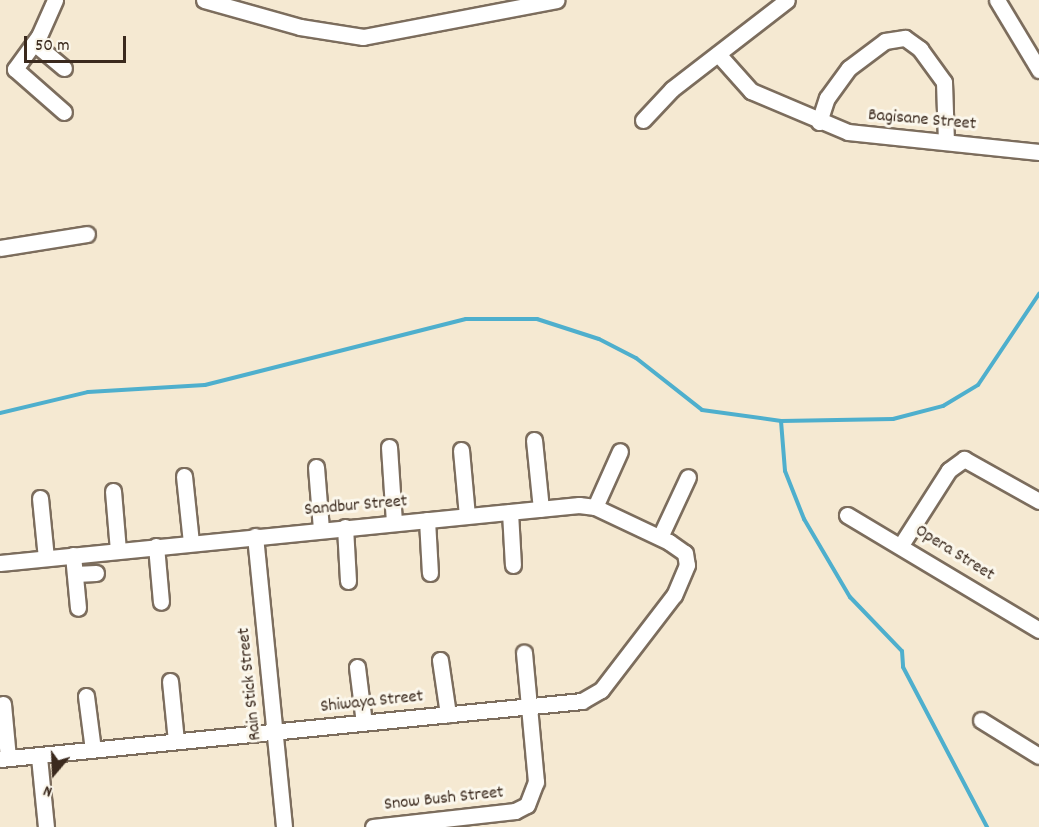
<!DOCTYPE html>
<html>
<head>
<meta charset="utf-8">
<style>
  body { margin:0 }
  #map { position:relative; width:1039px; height:827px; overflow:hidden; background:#f5e9d2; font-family:Dekko,sans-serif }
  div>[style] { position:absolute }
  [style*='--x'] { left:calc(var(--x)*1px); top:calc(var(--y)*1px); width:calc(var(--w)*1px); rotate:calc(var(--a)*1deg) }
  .stream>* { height:4px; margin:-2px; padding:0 2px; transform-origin:2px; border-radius:2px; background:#4eafcd }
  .roads { filter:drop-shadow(2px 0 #7c6d5d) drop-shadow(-2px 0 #7c6d5d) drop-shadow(0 2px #7c6d5d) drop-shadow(0 -2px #7c6d5d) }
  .minor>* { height:15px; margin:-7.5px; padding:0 7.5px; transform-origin:7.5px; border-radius:7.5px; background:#fff }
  span { translate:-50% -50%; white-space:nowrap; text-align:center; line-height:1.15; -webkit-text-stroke:6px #fbf7ec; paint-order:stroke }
  .street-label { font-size:18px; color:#3b2a1e }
  .north { position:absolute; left:24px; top:743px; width:60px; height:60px; -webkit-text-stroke:4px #fbf7ec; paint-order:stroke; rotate:199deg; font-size:16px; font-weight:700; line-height:24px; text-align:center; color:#3b2a1e }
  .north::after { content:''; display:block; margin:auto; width:21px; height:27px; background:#3b2a1e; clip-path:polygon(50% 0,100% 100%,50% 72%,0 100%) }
  .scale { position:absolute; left:24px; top:36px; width:102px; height:27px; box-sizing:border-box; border:3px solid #3b2a1e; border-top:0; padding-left:8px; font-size:18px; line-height:21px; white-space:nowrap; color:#3b2a1e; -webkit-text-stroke:4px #fbf7ec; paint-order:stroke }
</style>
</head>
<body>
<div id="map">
  <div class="stream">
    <div style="--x:0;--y:413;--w:90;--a:-13.4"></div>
    <div style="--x:88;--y:392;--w:117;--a:-3.4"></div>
    <div style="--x:205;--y:385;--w:269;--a:-14.2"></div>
    <div style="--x:466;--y:319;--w:71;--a:0"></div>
    <div style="--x:537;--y:319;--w:65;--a:17.9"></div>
    <div style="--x:599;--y:339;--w:42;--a:27.2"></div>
    <div style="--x:636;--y:358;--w:84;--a:38.2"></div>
    <div style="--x:702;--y:410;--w:80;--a:7.9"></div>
    <div style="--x:781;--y:421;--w:112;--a:-1"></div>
    <div style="--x:893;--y:419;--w:52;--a:-14.6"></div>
    <div style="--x:943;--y:406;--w:41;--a:-31"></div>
    <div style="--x:978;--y:385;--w:110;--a:-56.2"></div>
    <div style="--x:781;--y:421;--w:50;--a:85.4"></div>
    <div style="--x:785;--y:471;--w:52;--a:68.4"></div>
    <div style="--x:804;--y:519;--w:91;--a:59.5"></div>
    <div style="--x:850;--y:597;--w:75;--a:46.1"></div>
    <div style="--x:902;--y:651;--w:16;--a:86"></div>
    <div style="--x:903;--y:667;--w:181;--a:62.3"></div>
  </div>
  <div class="roads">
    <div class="minor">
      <div style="--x:55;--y:0;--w:39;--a:114"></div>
      <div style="--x:39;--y:36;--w:41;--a:126"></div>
      <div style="--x:15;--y:69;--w:65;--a:41.3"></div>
      <div style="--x:204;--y:0;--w:100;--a:15.7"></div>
      <div style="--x:300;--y:27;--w:64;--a:9"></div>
      <div style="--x:363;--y:37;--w:197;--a:-10.8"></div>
      <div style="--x:997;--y:0;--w:82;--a:59"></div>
      <div style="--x:34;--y:43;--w:39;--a:40"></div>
      <div style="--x:718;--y:54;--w:50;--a:48.3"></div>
      <div style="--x:751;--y:91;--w:105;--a:22.9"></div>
      <div style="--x:848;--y:132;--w:192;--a:6"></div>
      <div style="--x:643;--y:120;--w:42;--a:-46.9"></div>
      <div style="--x:672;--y:89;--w:145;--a:-37.7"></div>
      <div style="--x:819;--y:122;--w:25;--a:-72"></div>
      <div style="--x:827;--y:98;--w:37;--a:-54"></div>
      <div style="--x:849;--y:68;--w:45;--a:-36.9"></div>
      <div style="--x:885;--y:41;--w:20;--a:-9"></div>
      <div style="--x:905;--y:38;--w:19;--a:36"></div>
      <div style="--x:920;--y:49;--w:41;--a:54"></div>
      <div style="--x:944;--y:82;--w:60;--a:88.1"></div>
      <div style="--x:0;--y:248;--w:88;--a:-9.1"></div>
      <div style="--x:534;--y:440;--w:69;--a:84.2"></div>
      <div style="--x:389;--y:447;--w:76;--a:86.2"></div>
      <div style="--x:461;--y:450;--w:66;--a:84.8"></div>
      <div style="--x:316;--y:467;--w:62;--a:85.4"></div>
      <div style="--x:184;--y:476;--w:67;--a:84"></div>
      <div style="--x:113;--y:491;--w:59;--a:85.2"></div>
      <div style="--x:40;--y:498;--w:60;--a:84.3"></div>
      <div style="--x:595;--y:507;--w:61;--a:-65.9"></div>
      <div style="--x:510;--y:512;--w:53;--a:86.8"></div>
      <div style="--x:847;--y:515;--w:224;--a:30.9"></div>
      <div style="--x:427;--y:520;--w:53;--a:86.8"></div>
      <div style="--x:345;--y:527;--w:54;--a:86.8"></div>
      <div style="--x:255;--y:536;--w:292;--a:84.3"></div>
      <div style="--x:660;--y:537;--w:66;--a:-65"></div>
      <div style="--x:901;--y:545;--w:89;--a:-57.4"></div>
      <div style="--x:949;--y:470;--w:19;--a:-36"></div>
      <div style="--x:964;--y:459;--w:86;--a:29.2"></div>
      <div style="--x:156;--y:546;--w:56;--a:84.9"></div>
      <div style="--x:73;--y:555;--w:53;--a:84.6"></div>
      <div style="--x:0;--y:563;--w:582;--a:-5.72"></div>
      <div style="--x:579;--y:505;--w:16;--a:7"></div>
      <div style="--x:595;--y:507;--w:82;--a:25.3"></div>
      <div style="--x:669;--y:542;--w:19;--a:35"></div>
      <div style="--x:685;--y:553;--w:12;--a:81"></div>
      <div style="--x:687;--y:565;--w:33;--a:113"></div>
      <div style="--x:674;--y:595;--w:120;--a:127.5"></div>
      <div style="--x:601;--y:690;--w:22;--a:150"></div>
      <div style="--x:582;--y:701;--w:585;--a:174.31"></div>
      <div style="--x:75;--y:574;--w:21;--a:-3"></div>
      <div style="--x:440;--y:660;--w:55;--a:81.6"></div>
      <div style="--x:357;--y:667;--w:56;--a:82.9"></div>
      <div style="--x:170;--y:681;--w:60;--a:84.3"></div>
      <div style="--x:86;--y:696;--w:54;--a:82.6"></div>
      <div style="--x:3;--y:704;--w:54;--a:84.7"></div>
      <div style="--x:981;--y:720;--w:68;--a:31.8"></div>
      <div style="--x:39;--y:757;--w:70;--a:84.3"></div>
      <div style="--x:373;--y:827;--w:143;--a:-6.4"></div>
      <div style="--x:515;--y:811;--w:13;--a:-27"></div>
      <div style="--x:527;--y:805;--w:25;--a:-69"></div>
      <div style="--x:536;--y:782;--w:130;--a:-95.3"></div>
    </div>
  </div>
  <div class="street-label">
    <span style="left:922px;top:121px;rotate:5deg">Bagisane Street</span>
    <span style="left:356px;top:507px;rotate:-5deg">Sandbur Street</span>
    <span style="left:954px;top:554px;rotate:32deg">Opera Street</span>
    <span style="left:251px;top:684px;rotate:-96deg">Rain Stick Street</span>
    <span style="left:372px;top:703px;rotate:-6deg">Shiwaya Street</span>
    <span style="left:444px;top:800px;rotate:-6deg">Snow Bush Street</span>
  </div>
  <div class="north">N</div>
  <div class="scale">50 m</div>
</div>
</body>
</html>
